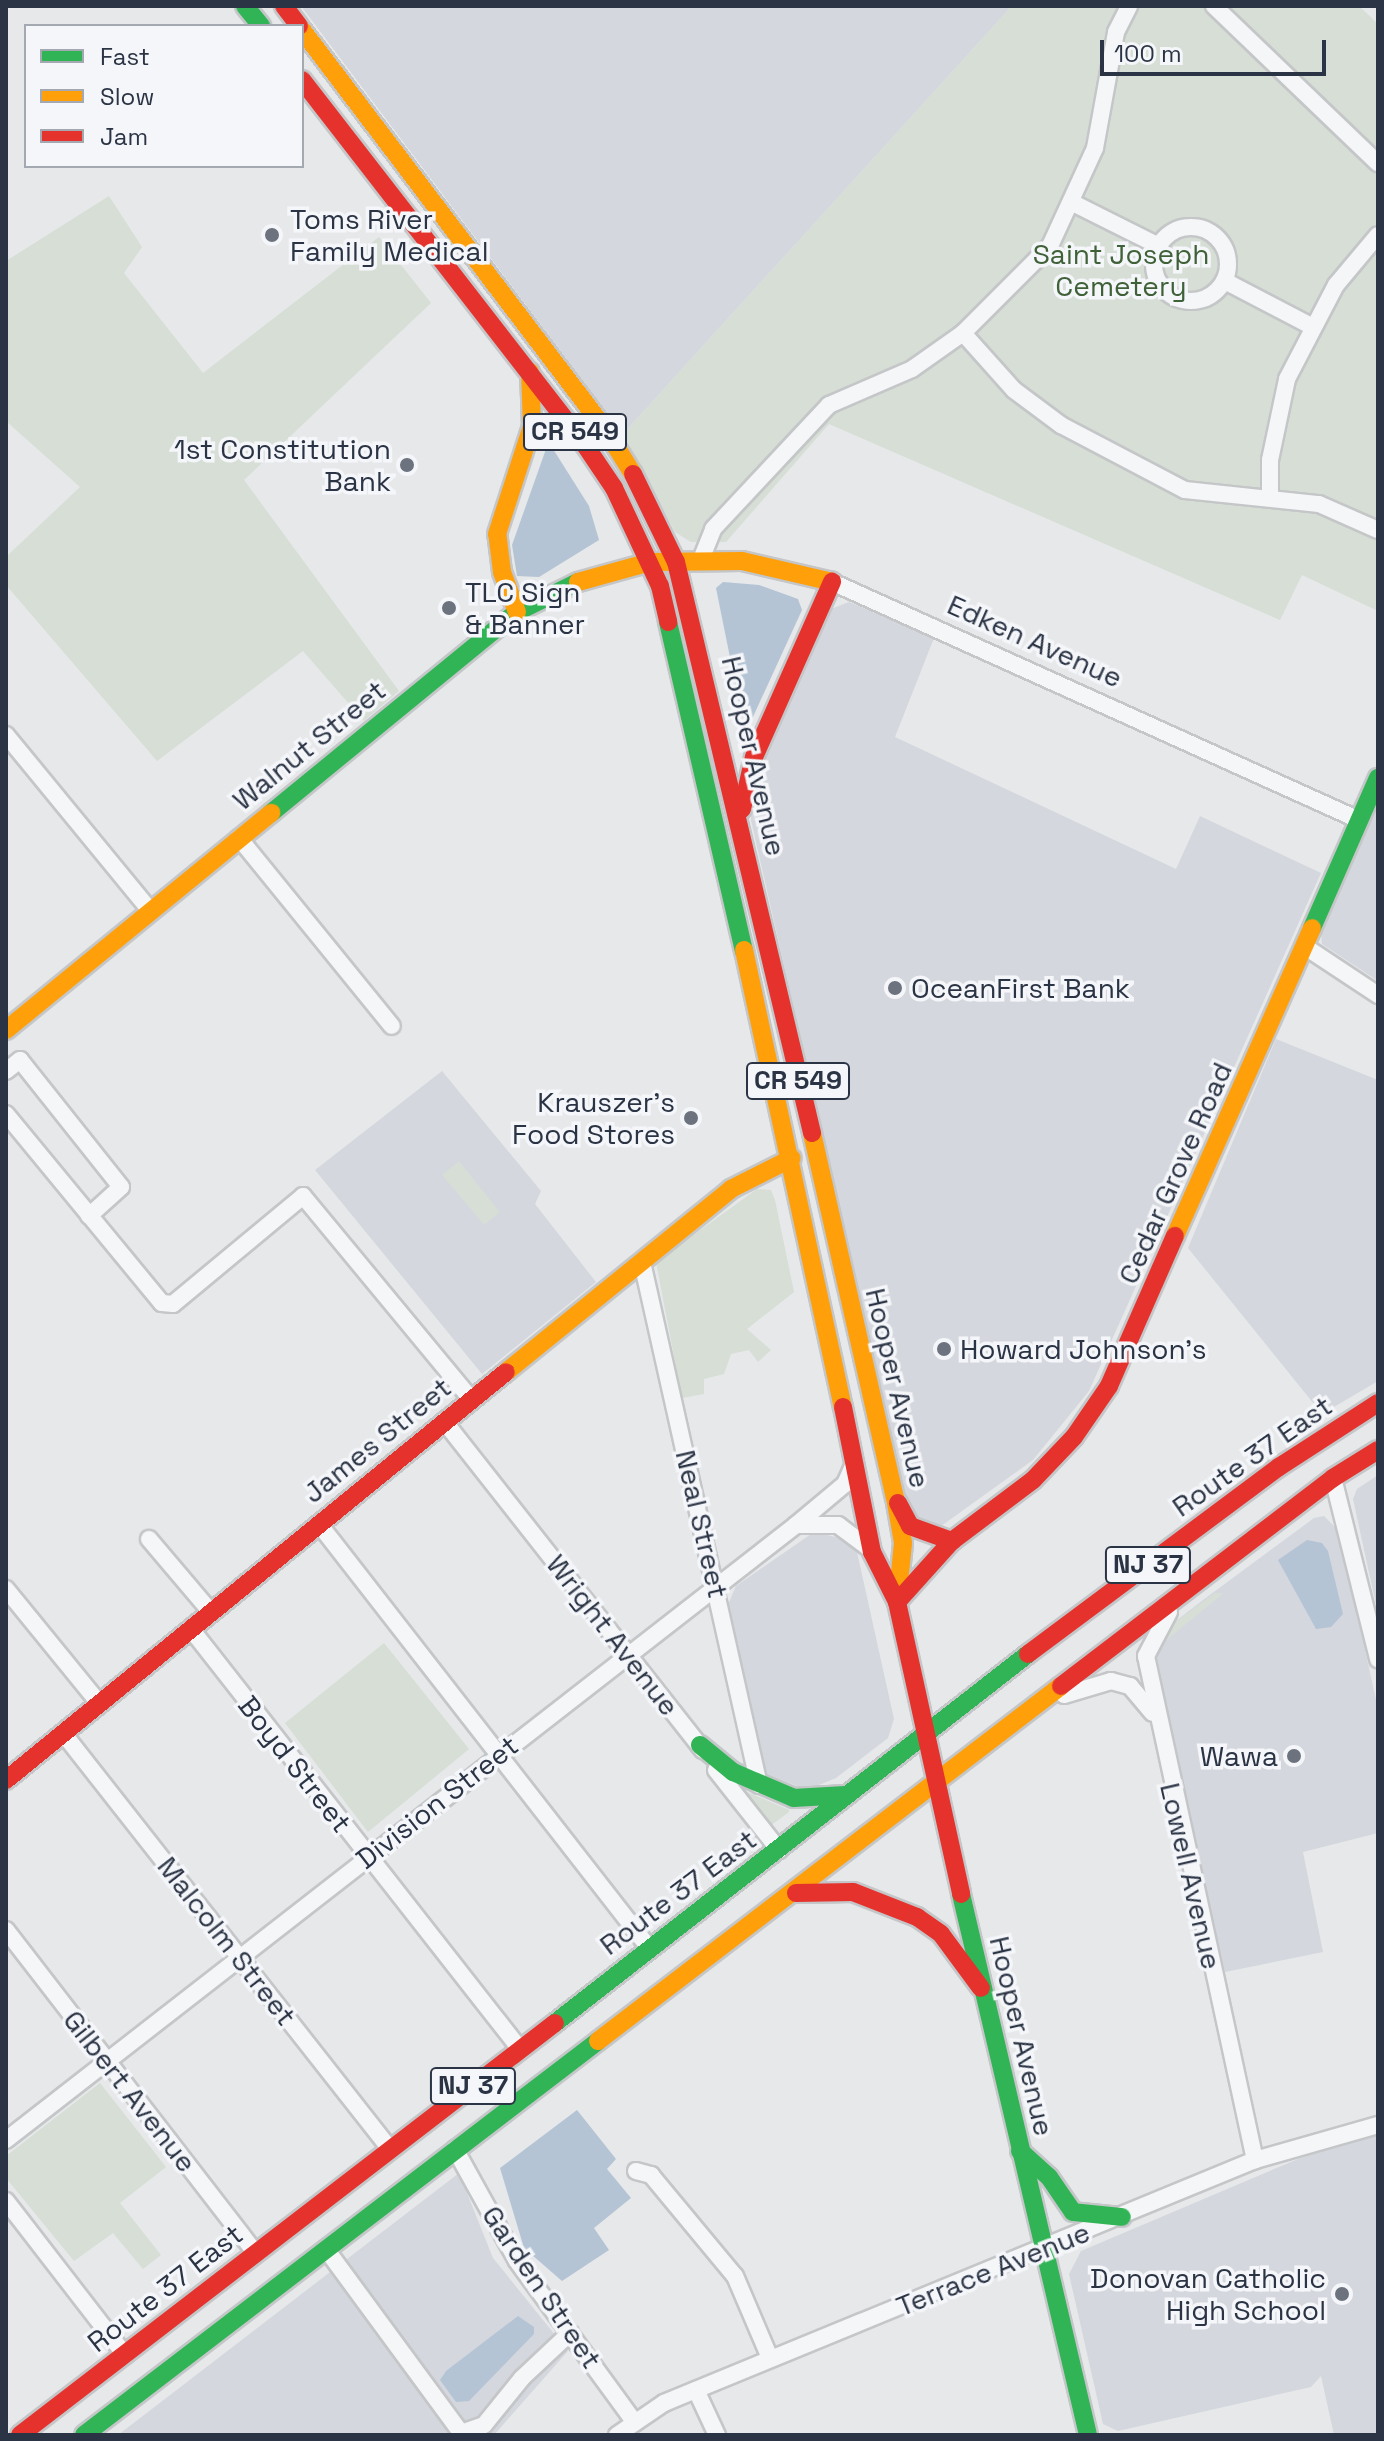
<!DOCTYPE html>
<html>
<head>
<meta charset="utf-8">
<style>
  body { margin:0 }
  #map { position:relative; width:1384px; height:2441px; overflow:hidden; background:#e6e8ea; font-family:"Space Grotesk",sans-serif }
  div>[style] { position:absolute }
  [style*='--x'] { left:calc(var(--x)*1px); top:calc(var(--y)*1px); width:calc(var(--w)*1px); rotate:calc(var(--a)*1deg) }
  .built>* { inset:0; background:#d4d7dd }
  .green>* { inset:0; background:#d6ded6 }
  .water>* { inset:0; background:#b4c4d5 }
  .roads { filter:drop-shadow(2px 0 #c4c6c8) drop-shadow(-2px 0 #c4c6c8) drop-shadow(0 2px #c4c6c8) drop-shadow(0 -2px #c4c6c8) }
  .street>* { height:16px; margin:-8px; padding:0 8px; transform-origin:8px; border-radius:8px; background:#f5f6f7 }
  .street>.ring { margin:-8px; padding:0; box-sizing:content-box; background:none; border:16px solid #f5f6f7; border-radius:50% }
  .fast>* { height:18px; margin:-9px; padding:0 9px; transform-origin:9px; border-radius:9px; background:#30b455 }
  .slow>* { height:18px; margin:-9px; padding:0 9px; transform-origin:9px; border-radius:9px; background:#ff9f0a }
  .jam>* { height:18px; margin:-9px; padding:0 9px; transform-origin:9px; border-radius:9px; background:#e5322d }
  .dots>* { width:22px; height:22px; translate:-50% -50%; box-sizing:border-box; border:4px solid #f4f6f9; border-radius:50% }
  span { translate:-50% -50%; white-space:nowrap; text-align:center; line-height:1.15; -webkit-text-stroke:7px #f4f6f9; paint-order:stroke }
  .shield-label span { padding:2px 6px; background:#f4f6f9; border:2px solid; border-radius:6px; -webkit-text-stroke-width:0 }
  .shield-label { font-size:26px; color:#2b3445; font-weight:700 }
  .poi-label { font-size:28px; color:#2b3445 }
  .left { translate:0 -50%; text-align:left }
  .right { translate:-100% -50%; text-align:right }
  .park-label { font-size:28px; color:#3f6138 }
  .street-label { font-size:28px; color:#2b3445 }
  .frame { position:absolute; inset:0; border:8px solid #2b3445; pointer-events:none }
  .legend { position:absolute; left:24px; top:24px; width:280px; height:144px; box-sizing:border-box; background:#f4f6f9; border:2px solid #a4a8b1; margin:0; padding:10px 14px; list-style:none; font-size:24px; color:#2b3445 }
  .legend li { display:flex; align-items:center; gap:16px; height:40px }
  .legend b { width:40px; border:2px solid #a4a8b1 }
  .scale { position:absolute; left:1100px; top:40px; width:226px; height:36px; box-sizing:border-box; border:4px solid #2b3445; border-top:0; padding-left:10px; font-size:24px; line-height:28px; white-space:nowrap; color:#2b3445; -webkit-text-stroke:6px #f4f6f9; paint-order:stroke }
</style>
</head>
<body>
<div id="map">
  <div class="built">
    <div style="clip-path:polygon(301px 6px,1012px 6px,623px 434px)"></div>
    <div style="clip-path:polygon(849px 602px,934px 638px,895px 737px,1176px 869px,1200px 816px,1321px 873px,1089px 1391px,1033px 1460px,937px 1529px,908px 1513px,751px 820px,752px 785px,831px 609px)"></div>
    <div style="clip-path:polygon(1375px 806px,1378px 808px,1378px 981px,1322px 944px,1321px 933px)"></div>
    <div style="clip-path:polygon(1276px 1039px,1378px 1080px,1378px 1381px,1322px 1414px,1188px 1248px)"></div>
    <div style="clip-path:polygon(442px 1071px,541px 1191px,535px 1204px,596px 1282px,482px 1374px,315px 1170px)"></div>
    <div style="clip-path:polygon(1378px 1475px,1378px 1614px,1353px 1499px,1357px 1489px)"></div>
    <div style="clip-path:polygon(1324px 1516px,1339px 1531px,1378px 1709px,1378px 1833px,1303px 1852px,1323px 1952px,1225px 1972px,1152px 1650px,1159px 1634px,1203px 1600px,1314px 1518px)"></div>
    <div style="clip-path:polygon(814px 1532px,840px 1538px,857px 1552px,894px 1719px,888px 1738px,836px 1778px,807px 1790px,765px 1773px,727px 1607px,736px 1586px)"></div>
    <div style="clip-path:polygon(1378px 2132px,1378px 2435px,1334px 2435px,1321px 2376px,1311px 2387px,1118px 2431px,1103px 2424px,1069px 2274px,1081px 2251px,1298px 2159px)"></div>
    <div style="clip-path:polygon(459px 2173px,493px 2258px,568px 2351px,494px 2435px,118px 2435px)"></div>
  </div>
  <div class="green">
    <div style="clip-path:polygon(1012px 6px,1359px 6px,1378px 24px,1378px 611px,1302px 575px,1280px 620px,829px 424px,726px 542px,691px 542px,675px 532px,623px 434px)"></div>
    <div style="clip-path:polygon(109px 196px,142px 247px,124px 273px,203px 373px,379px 237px,431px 303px,244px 480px,399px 691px,364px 721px,303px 651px,157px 761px,6px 585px,6px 557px,80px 487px,6px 421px,6px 261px)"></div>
    <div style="clip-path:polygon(459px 1161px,500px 1212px,484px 1225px,442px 1175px)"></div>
    <div style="clip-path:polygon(757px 1189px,771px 1190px,775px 1200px,794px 1292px,747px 1329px,771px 1350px,758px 1362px,749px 1350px,731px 1354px,724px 1374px,704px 1379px,704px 1394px,682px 1398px,656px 1262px)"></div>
    <div style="clip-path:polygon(1215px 1593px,1224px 1593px,1158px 1647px,1159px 1634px)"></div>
    <div style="clip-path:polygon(384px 1643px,469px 1749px,368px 1832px,285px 1723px)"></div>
    <div style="clip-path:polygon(745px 1791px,789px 1810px,789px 1812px,770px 1826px)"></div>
    <div style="clip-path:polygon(100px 2083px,166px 2167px,120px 2203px,161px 2255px,143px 2269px,113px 2233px,74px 2261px,6px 2178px,6px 2156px)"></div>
  </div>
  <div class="water">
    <div style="clip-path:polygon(546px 449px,553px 449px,589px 506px,599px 540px,539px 577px,517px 576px,512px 545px)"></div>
    <div style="clip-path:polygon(723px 582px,759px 585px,798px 599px,802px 610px,752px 719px,742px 717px,716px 588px)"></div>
    <div style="clip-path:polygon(1307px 1540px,1322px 1543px,1328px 1551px,1343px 1614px,1331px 1627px,1316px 1629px,1278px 1560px)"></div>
    <div style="clip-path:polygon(577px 2110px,616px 2159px,607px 2169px,631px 2198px,594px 2228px,609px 2250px,562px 2281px,524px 2248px,500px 2168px)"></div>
    <div style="clip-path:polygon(518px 2316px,534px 2327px,534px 2334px,469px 2401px,456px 2402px,440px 2380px,446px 2371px)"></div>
  </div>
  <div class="roads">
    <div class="street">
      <div style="--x:1214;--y:6;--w:227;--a:43.8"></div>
      <div style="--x:1071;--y:202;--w:98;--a:26.6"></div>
      <div class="ring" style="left:1154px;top:227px;width:58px;height:58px"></div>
      <div style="--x:1225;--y:281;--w:97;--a:27.6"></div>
      <div style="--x:963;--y:333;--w:76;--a:48.2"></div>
      <div style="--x:1014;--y:390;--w:59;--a:36.7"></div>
      <div style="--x:1061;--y:425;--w:140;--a:27.7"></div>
      <div style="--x:1185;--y:490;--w:135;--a:6"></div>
      <div style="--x:1319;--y:504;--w:64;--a:23.8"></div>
      <div style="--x:1270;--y:498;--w:38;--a:-90"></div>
      <div style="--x:1270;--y:460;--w:83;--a:-78.1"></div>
      <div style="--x:1287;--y:379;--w:106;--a:-62.5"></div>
      <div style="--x:1336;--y:285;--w:65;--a:-50"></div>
      <div style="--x:700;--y:562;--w:35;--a:-68"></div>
      <div style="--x:713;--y:529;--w:170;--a:-46.9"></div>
      <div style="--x:829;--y:405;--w:90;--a:-23.4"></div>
      <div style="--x:912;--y:369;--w:62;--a:-35.2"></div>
      <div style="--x:963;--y:333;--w:123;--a:-45"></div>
      <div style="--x:1050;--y:246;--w:108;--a:-65.3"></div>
      <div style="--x:1095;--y:148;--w:118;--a:-79.7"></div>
      <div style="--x:1116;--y:32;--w:29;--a:-63"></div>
      <div style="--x:832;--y:582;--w:578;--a:24.3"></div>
      <div style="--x:6;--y:735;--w:227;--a:50.6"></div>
      <div style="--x:239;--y:838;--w:242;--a:50.9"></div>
      <div style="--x:1304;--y:946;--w:89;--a:33.5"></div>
      <div style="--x:6;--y:1071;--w:18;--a:-38"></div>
      <div style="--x:20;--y:1060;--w:162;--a:51.5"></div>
      <div style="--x:121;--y:1187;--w:43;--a:137.8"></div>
      <div style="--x:6;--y:1114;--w:245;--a:50.5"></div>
      <div style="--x:162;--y:1303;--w:11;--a:5"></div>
      <div style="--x:173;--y:1304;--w:169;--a:-39.7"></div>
      <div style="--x:303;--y:1196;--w:264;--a:50.4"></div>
      <div style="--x:642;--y:1262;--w:536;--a:77.39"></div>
      <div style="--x:444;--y:1421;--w:419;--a:51.8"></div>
      <div style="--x:1333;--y:1478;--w:187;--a:76"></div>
      <div style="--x:319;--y:1524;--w:539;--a:52.09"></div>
      <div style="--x:796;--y:1525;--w:42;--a:0"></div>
      <div style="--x:838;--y:1525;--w:39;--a:37"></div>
      <div style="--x:149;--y:1539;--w:96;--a:49.7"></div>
      <div style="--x:6;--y:1589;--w:147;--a:50.8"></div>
      <div style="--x:1169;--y:1612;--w:50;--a:117.6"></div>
      <div style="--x:1146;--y:1656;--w:516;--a:77.8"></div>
      <div style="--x:191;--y:1629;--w:534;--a:51.93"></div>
      <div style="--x:1064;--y:1695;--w:49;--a:-16.6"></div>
      <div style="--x:1111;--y:1681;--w:20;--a:15"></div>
      <div style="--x:1130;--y:1686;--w:35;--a:50"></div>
      <div style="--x:63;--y:1733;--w:529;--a:51.83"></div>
      <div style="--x:716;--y:1770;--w:102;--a:51.8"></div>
      <div style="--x:6;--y:1930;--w:407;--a:52.3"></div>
      <div style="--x:6;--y:2140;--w:1001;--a:-37.9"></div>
      <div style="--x:796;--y:1525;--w:64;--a:-39.9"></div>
      <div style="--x:845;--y:1484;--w:24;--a:-66"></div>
      <div style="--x:455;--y:2149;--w:128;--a:61"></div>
      <div style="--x:517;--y:2261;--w:200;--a:53.9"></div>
      <div style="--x:636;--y:2171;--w:16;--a:15"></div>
      <div style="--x:651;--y:2175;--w:131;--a:50.3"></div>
      <div style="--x:735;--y:2276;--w:89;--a:66.9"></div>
      <div style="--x:6;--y:2201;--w:195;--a:52.3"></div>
      <div style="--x:326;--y:2249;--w:228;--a:53.7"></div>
      <div style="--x:461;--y:2433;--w:24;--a:-19"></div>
      <div style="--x:484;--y:2425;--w:60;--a:-51"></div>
      <div style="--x:522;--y:2378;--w:66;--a:-43.2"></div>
      <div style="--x:696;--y:2390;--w:50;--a:65"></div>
      <div style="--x:617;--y:2435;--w:57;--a:-34.2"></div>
      <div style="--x:664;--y:2403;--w:639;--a:-22.35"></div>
      <div style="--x:1255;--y:2160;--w:128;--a:-15.9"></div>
    </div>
    <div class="fast">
      <div style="--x:245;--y:6;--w:26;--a:51"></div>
      <div style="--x:668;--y:622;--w:337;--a:77"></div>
      <div style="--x:271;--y:813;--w:318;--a:-39.3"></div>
      <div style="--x:517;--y:612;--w:68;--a:-26.2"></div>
      <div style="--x:1312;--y:928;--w:164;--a:-66.3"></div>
      <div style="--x:700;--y:1745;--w:43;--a:39.3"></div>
      <div style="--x:733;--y:1772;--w:66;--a:23.1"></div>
      <div style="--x:794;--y:1798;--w:51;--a:-3.4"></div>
      <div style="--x:961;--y:1894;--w:556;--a:76.79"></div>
      <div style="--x:555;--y:2023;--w:600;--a:-37.96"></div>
      <div style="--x:1020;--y:2151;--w:39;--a:42"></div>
      <div style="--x:1049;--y:2177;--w:42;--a:55.6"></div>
      <div style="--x:1073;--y:2212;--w:49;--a:5.8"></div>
      <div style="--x:84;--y:2435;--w:648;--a:-37.47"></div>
    </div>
    <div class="slow">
      <div style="--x:302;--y:30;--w:501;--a:52.79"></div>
      <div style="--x:605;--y:429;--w:53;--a:58.1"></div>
      <div style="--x:578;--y:582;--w:75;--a:-15.5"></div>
      <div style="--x:650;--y:562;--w:92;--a:-0.6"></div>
      <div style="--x:742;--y:561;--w:92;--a:13.1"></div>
      <div style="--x:517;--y:612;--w:43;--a:-110.6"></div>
      <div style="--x:502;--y:572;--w:38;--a:-97"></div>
      <div style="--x:497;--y:534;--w:114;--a:-72"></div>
      <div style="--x:532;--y:426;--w:54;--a:-92.1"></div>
      <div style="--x:744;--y:950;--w:468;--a:77.8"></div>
      <div style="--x:6;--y:1030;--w:343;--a:-39.3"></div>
      <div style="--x:812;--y:1133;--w:373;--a:77.2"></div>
      <div style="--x:895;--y:1497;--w:47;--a:80.1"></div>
      <div style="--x:903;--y:1543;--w:59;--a:95.8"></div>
      <div style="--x:1175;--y:1236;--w:337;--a:-66"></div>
      <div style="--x:506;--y:1372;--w:290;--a:-39.1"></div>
      <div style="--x:731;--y:1189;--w:68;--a:-26.9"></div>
      <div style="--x:598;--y:2041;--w:583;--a:-37.48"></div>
    </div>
    <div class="jam">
      <div style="--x:284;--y:6;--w:25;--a:53"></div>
      <div style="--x:302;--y:80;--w:462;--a:52.2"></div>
      <div style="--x:585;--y:445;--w:52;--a:56"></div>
      <div style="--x:614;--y:488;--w:108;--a:64.9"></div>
      <div style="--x:660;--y:586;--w:37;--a:77"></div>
      <div style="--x:633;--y:474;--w:98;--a:64"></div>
      <div style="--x:676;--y:562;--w:587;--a:76.6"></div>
      <div style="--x:742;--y:809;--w:53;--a:-77"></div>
      <div style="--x:754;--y:757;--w:192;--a:-66"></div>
      <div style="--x:843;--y:1407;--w:148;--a:78.7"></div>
      <div style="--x:872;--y:1552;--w:56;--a:63.4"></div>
      <div style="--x:897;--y:1602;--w:299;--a:77.6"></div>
      <div style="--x:898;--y:1503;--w:26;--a:62"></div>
      <div style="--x:910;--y:1526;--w:45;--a:19.7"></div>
      <div style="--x:897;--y:1602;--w:82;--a:-48"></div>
      <div style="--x:952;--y:1541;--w:101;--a:-37"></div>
      <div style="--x:1033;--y:1480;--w:59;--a:-46.4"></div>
      <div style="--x:1074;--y:1437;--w:62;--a:-55.5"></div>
      <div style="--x:1109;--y:1386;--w:164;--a:-66.3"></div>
      <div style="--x:1028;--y:1654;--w:313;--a:-36.7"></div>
      <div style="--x:1279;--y:1467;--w:118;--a:-32.9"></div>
      <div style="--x:1061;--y:1686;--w:342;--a:-37.4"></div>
      <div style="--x:1333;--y:1478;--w:53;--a:-31.9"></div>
      <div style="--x:6;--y:1780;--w:645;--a:-39.21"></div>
      <div style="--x:796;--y:1893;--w:57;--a:-1"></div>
      <div style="--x:853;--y:1892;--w:69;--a:21.3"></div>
      <div style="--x:917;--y:1917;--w:29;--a:35"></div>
      <div style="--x:941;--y:1934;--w:67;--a:53.5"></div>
      <div style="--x:20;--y:2435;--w:675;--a:-37.6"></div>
    </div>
  </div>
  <div class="dots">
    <div style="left:272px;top:235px;background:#6c737f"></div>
    <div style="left:407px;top:465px;background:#6c737f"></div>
    <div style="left:449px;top:608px;background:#6c737f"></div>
    <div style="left:895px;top:988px;background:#6c737f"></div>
    <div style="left:691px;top:1118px;background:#6c737f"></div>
    <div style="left:944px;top:1349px;background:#6c737f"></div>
    <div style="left:1294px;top:1756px;background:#6c737f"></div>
    <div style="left:1342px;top:2294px;background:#6c737f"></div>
  </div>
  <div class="shield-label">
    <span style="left:575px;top:432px">CR 549</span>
    <span style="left:798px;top:1081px">CR 549</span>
    <span style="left:1148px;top:1565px">NJ 37</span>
    <span style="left:473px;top:2086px">NJ 37</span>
  </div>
  <div class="poi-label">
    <span class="left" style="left:290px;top:235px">Toms River<br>Family Medical</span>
    <span class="right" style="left:391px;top:465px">1st Constitution<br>Bank</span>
    <span class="left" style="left:465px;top:608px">TLC Sign<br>&amp; Banner</span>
    <span class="left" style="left:911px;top:988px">OceanFirst Bank</span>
    <span class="right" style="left:675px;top:1118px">Krauszer's<br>Food Stores</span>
    <span class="left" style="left:960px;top:1349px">Howard Johnson's</span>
    <span class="right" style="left:1278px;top:1756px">Wawa</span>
    <span class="right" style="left:1326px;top:2294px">Donovan Catholic<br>High School</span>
  </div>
  <div class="park-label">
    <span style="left:1121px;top:270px">Saint Joseph<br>Cemetery</span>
  </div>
  <div class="street-label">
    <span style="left:1035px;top:641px;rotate:24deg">Edken Avenue</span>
    <span style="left:309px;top:745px;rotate:-39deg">Walnut Street</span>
    <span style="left:754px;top:756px;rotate:77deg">Hooper Avenue</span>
    <span style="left:1175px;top:1173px;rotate:-66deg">Cedar Grove Road</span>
    <span style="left:898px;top:1388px;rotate:77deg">Hooper Avenue</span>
    <span style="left:377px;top:1440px;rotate:-39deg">James Street</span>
    <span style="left:1252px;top:1456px;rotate:-35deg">Route 37 East</span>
    <span style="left:702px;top:1524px;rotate:77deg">Neal Street</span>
    <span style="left:613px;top:1635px;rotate:52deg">Wright Avenue</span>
    <span style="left:295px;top:1764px;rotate:52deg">Boyd Street</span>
    <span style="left:437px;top:1802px;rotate:-38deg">Division Street</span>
    <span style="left:1191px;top:1876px;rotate:77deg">Lowell Avenue</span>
    <span style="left:678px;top:1892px;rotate:-37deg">Route 37 East</span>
    <span style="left:227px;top:1941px;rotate:52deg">Malcolm Street</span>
    <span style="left:1022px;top:2036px;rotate:77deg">Hooper Avenue</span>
    <span style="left:130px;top:2091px;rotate:52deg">Gilbert Avenue</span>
    <span style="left:993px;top:2269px;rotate:-22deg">Terrace Avenue</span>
    <span style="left:542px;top:2287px;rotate:56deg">Garden Street</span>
    <span style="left:165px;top:2288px;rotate:-38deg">Route 37 East</span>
  </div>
  <div class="frame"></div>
  <ul class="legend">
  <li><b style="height:10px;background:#30b455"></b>Fast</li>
  <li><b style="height:10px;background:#ff9f0a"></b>Slow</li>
  <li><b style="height:10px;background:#e5322d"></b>Jam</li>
  </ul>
  <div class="scale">100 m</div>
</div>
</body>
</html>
